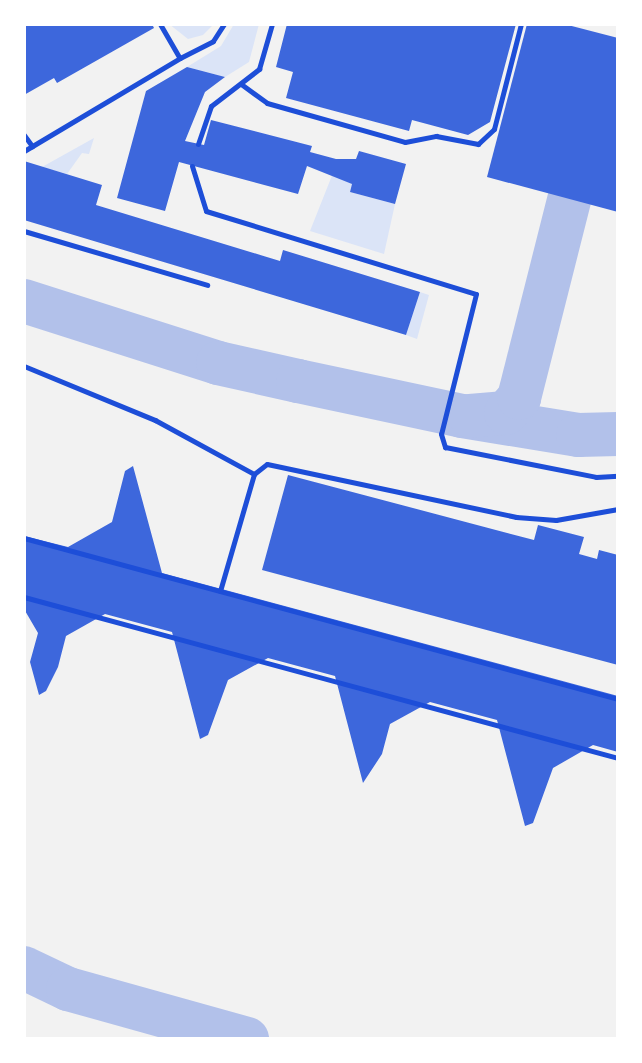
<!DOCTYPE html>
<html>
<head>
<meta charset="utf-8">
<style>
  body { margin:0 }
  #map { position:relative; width:642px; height:1063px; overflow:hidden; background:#f2f2f2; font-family:"Public Sans",sans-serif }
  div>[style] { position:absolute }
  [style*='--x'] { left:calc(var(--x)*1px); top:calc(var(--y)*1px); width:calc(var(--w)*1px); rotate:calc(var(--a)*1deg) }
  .green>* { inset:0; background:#dbe4f7 }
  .taxiway>* { height:44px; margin:-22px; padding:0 22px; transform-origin:22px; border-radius:22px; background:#b2c1ea }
  .building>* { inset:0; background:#3d67dc }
  .service>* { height:5px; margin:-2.5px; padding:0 2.5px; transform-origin:2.5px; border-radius:2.5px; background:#1d4ed8 }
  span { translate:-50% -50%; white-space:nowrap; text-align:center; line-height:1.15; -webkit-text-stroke:7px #fff; paint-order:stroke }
  .frame { position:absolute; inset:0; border:26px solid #fff; pointer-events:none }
</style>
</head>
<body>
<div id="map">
  <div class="green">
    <div style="clip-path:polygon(169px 24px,214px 24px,203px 35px,188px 39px)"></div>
    <div style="clip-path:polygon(234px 24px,259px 24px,249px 62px,225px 77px,187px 67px,221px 46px)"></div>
    <div style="clip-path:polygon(94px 138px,89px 154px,82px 153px,67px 174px,42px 167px)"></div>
    <div style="clip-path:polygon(333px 173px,352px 184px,350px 192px,395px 204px,384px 254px,310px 231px)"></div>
    <div style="clip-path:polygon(420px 292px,429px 295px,417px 339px,406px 335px)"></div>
  </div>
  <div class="taxiway">
    <div style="--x:24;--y:301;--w:204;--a:17.7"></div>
    <div style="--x:218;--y:363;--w:82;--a:12.7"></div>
    <div style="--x:298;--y:381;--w:168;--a:12"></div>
    <div style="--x:462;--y:416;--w:118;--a:9.3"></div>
    <div style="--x:578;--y:435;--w:40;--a:-1.4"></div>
    <div style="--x:470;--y:416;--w:36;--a:-5"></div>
    <div style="--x:506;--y:413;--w:20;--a:-49"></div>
    <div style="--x:519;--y:398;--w:204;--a:-75.8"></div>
    <div style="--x:24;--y:968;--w:49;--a:25.5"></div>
    <div style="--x:68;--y:989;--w:186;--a:15.6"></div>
  </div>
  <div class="building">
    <div style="clip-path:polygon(24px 24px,152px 24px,154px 28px,57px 83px,54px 78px,24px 95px)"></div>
    <div style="clip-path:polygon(287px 24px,516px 24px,490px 122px,468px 135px,412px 120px,409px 131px,286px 98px,293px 72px,276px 67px)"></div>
    <div style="clip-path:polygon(527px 24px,564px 24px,618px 38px,618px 212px,487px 177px)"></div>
    <div style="clip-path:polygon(187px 67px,225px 77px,205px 92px,185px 141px,204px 145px,211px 120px,312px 146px,310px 152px,336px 159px,356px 159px,359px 151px,406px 164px,395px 204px,350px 192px,352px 184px,307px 166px,298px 194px,179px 162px,165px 211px,117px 198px,146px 91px)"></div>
    <div style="clip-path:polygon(24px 161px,102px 185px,96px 205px,280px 261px,283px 250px,420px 292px,406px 335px,24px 220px)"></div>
    <div style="clip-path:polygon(133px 466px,162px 573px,618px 696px,618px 752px,593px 745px,553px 768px,533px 823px,525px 826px,497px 720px,430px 702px,390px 724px,382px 754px,363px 783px,335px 676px,268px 658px,228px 680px,208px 735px,200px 739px,172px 632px,105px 614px,66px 636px,58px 667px,46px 691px,39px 695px,30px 662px,38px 633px,24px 609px,24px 536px,68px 547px,112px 522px,125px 471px)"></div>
    <div style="clip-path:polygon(288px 475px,534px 540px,538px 525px,584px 537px,579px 554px,597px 559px,599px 550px,618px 555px,618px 665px,262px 570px)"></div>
  </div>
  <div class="service">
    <div style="--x:160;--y:24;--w:39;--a:60"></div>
    <div style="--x:180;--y:58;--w:37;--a:-27"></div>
    <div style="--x:213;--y:41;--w:20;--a:-57"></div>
    <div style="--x:241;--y:84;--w:32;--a:36"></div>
    <div style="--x:267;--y:103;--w:143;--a:15.8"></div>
    <div style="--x:405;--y:142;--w:32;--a:-11"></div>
    <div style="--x:436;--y:136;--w:43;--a:10.8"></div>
    <div style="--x:478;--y:144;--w:22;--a:-43"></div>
    <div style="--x:494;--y:129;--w:108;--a:-75.6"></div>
    <div style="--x:24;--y:135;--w:14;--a:54"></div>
    <div style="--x:198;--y:144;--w:40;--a:-71.1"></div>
    <div style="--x:211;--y:106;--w:61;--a:-37.6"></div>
    <div style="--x:259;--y:69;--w:47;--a:-73.9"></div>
    <div style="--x:24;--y:151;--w:182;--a:-30.8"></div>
    <div style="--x:192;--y:166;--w:47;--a:72.7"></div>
    <div style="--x:206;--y:211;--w:282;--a:17.1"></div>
    <div style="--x:476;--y:294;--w:144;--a:104"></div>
    <div style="--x:441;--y:434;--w:14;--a:73"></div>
    <div style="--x:445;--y:447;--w:154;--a:11.2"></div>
    <div style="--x:596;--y:477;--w:22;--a:-3"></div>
    <div style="--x:24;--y:231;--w:191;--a:16.4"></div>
    <div style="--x:24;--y:366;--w:142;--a:22.4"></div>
    <div style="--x:155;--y:420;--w:113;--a:28.6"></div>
    <div style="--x:24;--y:538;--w:615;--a:15.17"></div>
    <div style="--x:220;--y:591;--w:122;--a:-73.8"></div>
    <div style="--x:254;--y:474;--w:16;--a:-38"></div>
    <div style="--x:267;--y:464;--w:255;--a:12"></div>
    <div style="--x:516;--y:517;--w:40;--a:4.3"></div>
    <div style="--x:556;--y:520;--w:63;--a:-10.1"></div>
    <div style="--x:24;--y:597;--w:615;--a:15.17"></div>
  </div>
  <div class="frame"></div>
</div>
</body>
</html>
